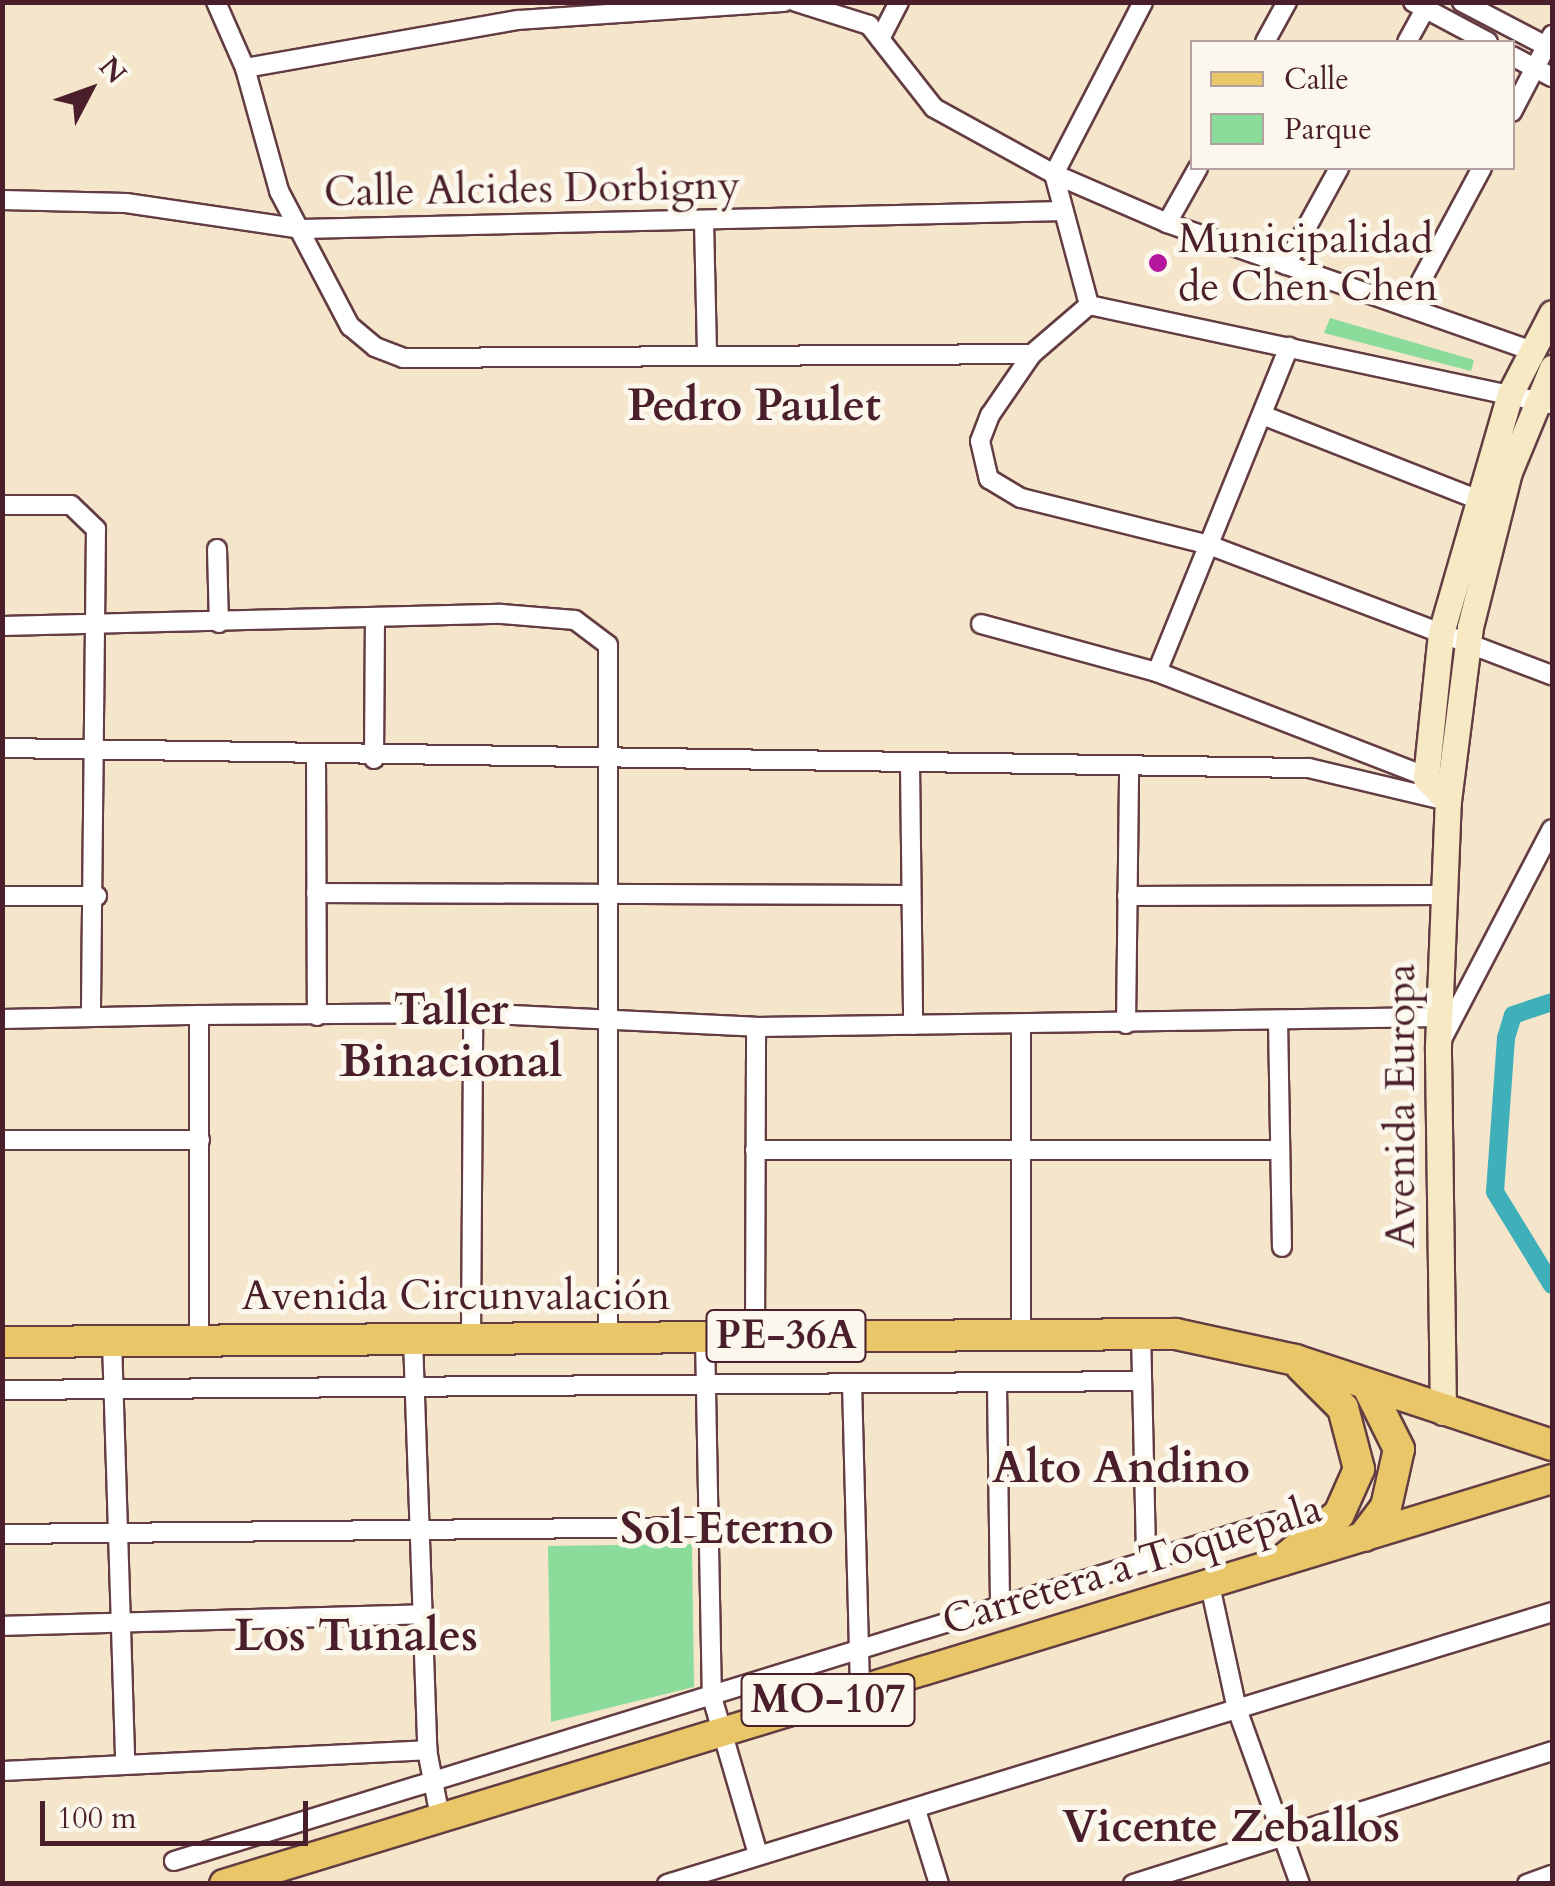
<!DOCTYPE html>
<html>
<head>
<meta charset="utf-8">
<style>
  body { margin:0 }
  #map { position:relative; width:1555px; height:1886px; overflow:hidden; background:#f4e5cb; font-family:Cardo,serif }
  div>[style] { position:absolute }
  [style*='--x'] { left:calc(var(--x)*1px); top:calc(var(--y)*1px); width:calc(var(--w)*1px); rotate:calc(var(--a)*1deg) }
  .green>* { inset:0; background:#8bdc9b }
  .canal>* { height:18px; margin:-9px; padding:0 9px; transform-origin:9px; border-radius:9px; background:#3fafba }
  .roads { filter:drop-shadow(2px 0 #643d43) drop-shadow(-2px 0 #643d43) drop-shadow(0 2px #643d43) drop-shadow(0 -2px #643d43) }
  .minor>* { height:18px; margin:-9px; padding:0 9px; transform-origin:9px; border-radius:9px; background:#fff }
  .secondary>* { height:25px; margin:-12.5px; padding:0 12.5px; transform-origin:12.5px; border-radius:12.5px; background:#f6e9c3 }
  .primary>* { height:28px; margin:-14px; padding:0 14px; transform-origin:14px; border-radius:14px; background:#e9c769 }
  .trunk>* { height:30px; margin:-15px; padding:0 15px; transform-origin:15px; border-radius:15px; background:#e9c769 }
  .dots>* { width:28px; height:28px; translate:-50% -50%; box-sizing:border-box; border:5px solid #fbf7ec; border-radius:50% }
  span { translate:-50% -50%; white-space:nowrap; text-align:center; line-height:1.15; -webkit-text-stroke:10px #fbf7ec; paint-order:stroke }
  .shield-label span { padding:2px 8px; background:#fbf7ec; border:2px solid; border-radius:8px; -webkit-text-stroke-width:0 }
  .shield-label { font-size:40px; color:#4a1f2b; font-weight:700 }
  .street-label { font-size:42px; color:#4a1f2b }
  .poi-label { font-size:42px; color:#4a1f2b }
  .left { translate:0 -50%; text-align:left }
  .neighbourhood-label { font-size:45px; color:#4a1f2b; font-weight:700 }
  .frame { position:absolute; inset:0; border:5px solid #4a1f2b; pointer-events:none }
  .legend { position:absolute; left:1190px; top:40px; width:325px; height:130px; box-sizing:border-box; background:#fbf7ec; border:2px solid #b4a19f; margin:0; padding:12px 18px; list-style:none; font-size:30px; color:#4a1f2b }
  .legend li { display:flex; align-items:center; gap:20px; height:50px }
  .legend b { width:50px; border:2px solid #b4a19f }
  .north { position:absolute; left:40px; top:40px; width:100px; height:100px; -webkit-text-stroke:8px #fbf7ec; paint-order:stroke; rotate:49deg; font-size:28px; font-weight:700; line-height:40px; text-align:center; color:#4a1f2b }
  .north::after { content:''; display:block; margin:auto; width:35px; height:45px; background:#4a1f2b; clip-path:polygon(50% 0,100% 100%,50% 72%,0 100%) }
  .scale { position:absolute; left:40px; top:1801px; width:268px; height:45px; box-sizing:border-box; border:5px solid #4a1f2b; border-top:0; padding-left:12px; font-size:30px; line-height:35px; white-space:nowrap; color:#4a1f2b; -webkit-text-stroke:8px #fbf7ec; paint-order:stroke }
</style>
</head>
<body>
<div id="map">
  <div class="green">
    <div style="clip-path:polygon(1330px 318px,1474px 360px,1471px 371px,1324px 333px)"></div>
    <div style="clip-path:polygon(692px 1544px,694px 1687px,551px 1722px,548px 1546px)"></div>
  </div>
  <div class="canal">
    <div style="--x:1552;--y:1002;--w:41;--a:161.6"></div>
    <div style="--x:1513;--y:1015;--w:24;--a:107"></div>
    <div style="--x:1506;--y:1038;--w:154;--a:94.1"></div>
    <div style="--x:1495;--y:1192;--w:109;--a:58.5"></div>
  </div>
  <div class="roads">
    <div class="minor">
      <div style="--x:216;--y:2;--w:72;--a:66.3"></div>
      <div style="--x:245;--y:68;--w:128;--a:74.5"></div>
      <div style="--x:279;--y:191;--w:153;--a:62.3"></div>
      <div style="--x:350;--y:326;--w:33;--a:40"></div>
      <div style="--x:375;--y:347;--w:30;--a:21"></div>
      <div style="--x:403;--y:358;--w:629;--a:-0.36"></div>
      <div style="--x:796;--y:2;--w:77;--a:17.5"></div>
      <div style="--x:869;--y:25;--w:105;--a:51.9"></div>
      <div style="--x:934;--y:108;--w:137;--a:28.8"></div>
      <div style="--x:1054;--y:174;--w:123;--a:23.4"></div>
      <div style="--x:1167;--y:223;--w:388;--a:19.3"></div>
      <div style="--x:1413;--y:2;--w:85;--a:28.1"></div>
      <div style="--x:1462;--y:2;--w:102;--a:27.6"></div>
      <div style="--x:880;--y:39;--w:42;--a:-62.8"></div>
      <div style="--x:1265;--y:42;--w:46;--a:-61.2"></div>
      <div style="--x:1407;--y:42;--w:46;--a:-61.2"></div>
      <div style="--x:1512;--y:56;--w:45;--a:27.7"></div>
      <div style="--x:245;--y:68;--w:277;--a:-10"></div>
      <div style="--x:518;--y:20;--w:267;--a:-3.9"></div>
      <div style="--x:1512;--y:112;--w:87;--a:-62.5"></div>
      <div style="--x:1054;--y:174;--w:136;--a:75"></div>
      <div style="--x:1089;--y:305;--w:75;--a:139.3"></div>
      <div style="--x:1032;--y:354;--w:74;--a:124.5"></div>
      <div style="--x:990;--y:415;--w:28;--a:111"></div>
      <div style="--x:980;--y:441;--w:39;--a:77"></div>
      <div style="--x:989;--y:479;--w:37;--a:31"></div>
      <div style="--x:1021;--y:498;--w:194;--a:14"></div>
      <div style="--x:1209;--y:545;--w:367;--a:20.8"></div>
      <div style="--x:1054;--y:174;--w:194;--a:-62.6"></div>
      <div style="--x:2;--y:200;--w:124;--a:1.4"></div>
      <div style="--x:126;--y:203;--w:178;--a:8.4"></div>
      <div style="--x:302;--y:229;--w:762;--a:-1.35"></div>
      <div style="--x:704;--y:221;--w:133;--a:88.7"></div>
      <div style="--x:1167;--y:223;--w:63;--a:-60.6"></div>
      <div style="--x:1286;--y:265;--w:111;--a:-61.3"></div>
      <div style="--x:1089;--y:305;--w:473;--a:12.1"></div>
      <div style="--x:1407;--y:307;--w:158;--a:-61.7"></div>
      <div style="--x:1262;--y:415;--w:230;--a:21.4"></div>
      <div style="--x:2;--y:505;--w:69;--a:0"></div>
      <div style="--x:71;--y:505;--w:35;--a:44"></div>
      <div style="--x:96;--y:529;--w:488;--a:90.6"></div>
      <div style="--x:217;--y:549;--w:74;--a:88.5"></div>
      <div style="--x:981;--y:624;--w:182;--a:15.3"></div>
      <div style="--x:1157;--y:672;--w:298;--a:21.2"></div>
      <div style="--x:2;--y:626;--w:499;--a:-1.4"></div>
      <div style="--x:501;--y:614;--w:74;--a:4.6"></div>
      <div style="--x:575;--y:620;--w:41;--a:37.1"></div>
      <div style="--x:608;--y:645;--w:692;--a:90"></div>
      <div style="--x:1157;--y:672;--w:351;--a:-67.9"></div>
      <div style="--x:2;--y:748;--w:1307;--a:0.88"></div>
      <div style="--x:1309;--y:768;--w:143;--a:13.4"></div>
      <div style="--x:316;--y:757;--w:259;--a:89.8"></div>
      <div style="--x:374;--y:759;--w:140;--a:-89.6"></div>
      <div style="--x:910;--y:765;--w:260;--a:89.3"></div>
      <div style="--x:316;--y:893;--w:595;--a:0.19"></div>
      <div style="--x:2;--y:896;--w:95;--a:0"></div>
      <div style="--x:1127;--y:896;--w:315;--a:-0.2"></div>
      <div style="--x:199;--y:1015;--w:274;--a:-0.4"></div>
      <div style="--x:473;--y:1013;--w:283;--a:2.8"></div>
      <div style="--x:756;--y:1027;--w:683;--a:-0.84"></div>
      <div style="--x:2;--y:1019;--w:197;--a:-1.2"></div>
      <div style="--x:199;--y:1015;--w:325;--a:90"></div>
      <div style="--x:1278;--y:1020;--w:227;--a:89"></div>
      <div style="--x:1126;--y:1024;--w:257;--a:-89.3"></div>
      <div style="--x:1441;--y:1041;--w:239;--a:-62.4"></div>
      <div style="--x:2;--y:1140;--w:198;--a:0"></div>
      <div style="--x:755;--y:1150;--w:522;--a:0"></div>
      <div style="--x:1141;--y:1332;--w:228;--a:88.7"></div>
      <div style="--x:1021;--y:1334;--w:310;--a:-90"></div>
      <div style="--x:705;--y:1337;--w:360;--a:88.9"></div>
      <div style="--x:712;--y:1697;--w:164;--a:73.7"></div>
      <div style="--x:755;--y:1337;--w:310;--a:-89.8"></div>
      <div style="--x:471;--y:1338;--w:325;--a:-89.6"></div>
      <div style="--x:413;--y:1339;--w:411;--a:88"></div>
      <div style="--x:427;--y:1750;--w:68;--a:79"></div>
      <div style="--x:112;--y:1341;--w:423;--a:88.2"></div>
      <div style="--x:852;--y:1383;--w:307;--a:88.5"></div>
      <div style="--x:997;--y:1386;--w:220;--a:89.2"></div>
      <div style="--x:2;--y:1390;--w:1140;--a:-0.45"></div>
      <div style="--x:2;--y:1534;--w:700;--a:-0.57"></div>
      <div style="--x:1209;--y:1581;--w:131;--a:77.7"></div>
      <div style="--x:1237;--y:1709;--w:186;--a:70.2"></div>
      <div style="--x:2;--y:1626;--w:422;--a:-1.6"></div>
      <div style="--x:2;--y:1771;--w:426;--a:-2.8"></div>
      <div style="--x:916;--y:1810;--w:77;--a:72.7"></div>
      <div style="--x:174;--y:1861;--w:1153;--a:-17.15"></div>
      <div style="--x:667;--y:1884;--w:926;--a:-17.08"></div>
      <div style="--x:1133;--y:1884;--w:440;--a:-17.6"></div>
      <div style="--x:1527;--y:1884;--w:27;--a:-20"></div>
    </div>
    <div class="secondary">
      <div style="--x:1448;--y:801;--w:32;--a:-134"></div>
      <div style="--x:1426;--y:778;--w:146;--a:-84.1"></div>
      <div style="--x:1441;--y:633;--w:249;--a:-73.9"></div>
      <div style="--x:1510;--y:394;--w:91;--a:-62.6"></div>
      <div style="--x:1443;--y:1412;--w:366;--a:-90.8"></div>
      <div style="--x:1438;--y:1046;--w:245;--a:-87.7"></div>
      <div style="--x:1448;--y:801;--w:175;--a:-82.8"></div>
      <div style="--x:1470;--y:627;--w:160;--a:-75.9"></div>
      <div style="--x:1509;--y:472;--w:113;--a:-67.5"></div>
    </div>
    <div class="primary">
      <div style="--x:224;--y:1884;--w:1388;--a:-16.96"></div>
    </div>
    <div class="trunk">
      <div style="--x:2;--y:1342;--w:1174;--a:-0.39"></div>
      <div style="--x:1176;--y:1334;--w:122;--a:12.3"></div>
      <div style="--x:1295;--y:1360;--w:271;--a:18.3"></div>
      <div style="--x:1364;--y:1536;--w:36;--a:-53"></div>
      <div style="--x:1386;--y:1507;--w:59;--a:-77.4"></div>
      <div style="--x:1399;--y:1449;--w:72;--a:-116.6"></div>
      <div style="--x:1283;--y:1560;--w:72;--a:-39.4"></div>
      <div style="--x:1339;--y:1514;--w:49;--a:-66"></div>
      <div style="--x:1359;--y:1469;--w:63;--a:-104.7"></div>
      <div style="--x:1343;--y:1408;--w:59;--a:-135"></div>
    </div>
  </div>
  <div class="dots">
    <div style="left:1158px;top:263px;background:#b5179e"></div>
  </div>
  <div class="shield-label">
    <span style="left:786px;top:1336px">PE-36A</span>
    <span style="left:828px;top:1700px">MO-107</span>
  </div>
  <div class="street-label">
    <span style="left:532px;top:189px;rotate:-1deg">Calle Alcides Dorbigny</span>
    <span style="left:1401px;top:1106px;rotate:-90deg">Avenida Europa</span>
    <span style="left:456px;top:1296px">Avenida Circunvalación</span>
    <span style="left:1132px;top:1565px;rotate:-17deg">Carretera a Toquepala</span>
  </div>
  <div class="poi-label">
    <span class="left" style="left:1178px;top:263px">Municipalidad<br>de Chen Chen</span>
  </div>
  <div class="neighbourhood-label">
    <span style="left:754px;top:406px">Pedro Paulet</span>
    <span style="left:451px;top:1036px">Taller<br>Binacional</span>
    <span style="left:1121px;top:1468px">Alto Andino</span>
    <span style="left:727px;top:1529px">Sol Eterno</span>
    <span style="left:356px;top:1636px">Los Tunales</span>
    <span style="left:1231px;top:1827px">Vicente Zeballos</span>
  </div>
  <div class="frame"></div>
  <ul class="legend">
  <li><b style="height:12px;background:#e9c769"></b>Calle</li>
  <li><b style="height:28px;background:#8bdc9b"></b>Parque</li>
  </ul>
  <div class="north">N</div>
  <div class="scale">100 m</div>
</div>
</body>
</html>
